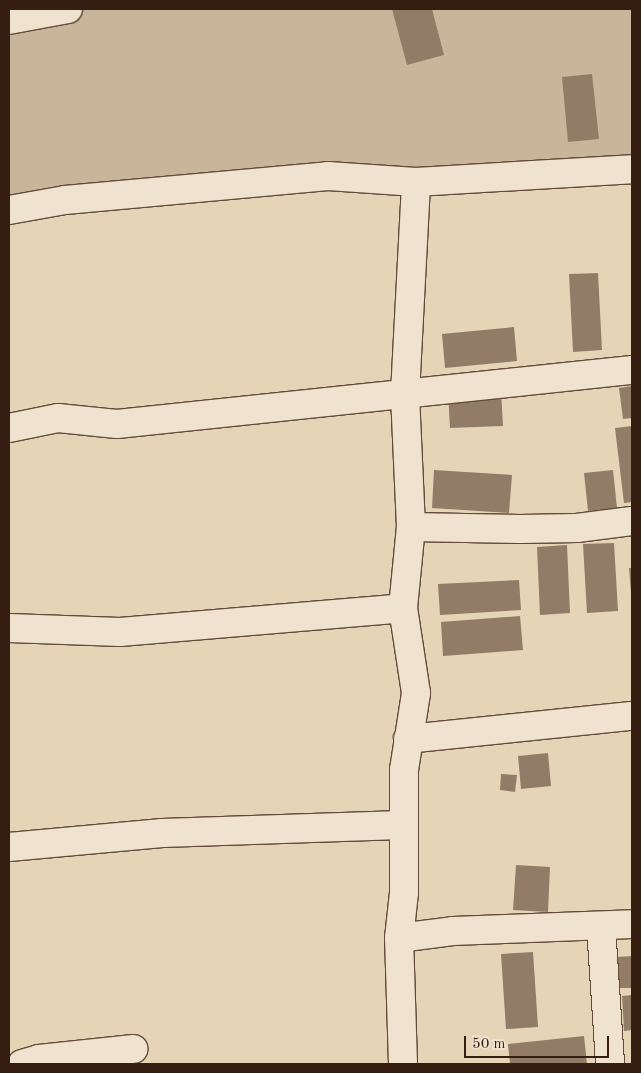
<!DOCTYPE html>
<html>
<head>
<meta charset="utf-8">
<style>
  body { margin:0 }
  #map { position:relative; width:641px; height:1073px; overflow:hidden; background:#e6d4b6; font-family:"Old Standard TT",serif }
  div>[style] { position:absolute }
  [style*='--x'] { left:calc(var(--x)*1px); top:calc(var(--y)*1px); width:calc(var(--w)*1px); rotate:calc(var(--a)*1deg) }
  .green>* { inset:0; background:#c8b59a }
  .building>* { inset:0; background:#927c67 }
  .roads { filter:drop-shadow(1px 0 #624b3a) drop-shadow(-1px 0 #624b3a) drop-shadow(0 1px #624b3a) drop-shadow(0 -1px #624b3a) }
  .minor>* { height:28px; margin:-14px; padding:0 14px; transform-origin:14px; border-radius:14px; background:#efe3d0 }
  span { translate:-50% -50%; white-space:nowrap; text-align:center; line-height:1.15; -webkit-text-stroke:5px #efe3d0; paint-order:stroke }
  .frame { position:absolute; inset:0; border:10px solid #361d11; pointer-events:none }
  .scale { position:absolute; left:464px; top:1036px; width:145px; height:22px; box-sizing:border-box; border:2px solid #361d11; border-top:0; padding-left:6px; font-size:15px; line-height:18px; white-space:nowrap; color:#361d11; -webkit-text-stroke:4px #efe3d0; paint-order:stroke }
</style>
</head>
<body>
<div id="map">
  <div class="green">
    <div style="clip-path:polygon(9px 9px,632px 9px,632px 159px,362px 176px,9px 221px)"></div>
  </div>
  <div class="building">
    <div style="clip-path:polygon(392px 9px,432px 9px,444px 55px,407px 65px)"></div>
    <div style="clip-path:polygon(592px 74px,599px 139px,568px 142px,562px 77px)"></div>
    <div style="clip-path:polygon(598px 273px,602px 350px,573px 352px,569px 274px)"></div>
    <div style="clip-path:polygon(514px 327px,517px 361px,445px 368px,442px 334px)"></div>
    <div style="clip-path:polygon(632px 386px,632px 418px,623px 419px,619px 388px)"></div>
    <div style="clip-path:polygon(501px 389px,503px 426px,450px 428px,448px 392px)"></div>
    <div style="clip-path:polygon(632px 426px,632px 502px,624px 503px,615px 428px)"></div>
    <div style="clip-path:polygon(434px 470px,512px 475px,509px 513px,432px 508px)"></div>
    <div style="clip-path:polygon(613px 470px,617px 508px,588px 511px,584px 473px)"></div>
    <div style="clip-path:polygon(614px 543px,618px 611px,587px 613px,583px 544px)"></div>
    <div style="clip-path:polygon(567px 545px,570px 613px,540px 615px,537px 547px)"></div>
    <div style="clip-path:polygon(629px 568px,632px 568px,632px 593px,631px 593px)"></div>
    <div style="clip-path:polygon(519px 580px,521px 610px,440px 615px,438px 584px)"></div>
    <div style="clip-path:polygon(520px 616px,523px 650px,443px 656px,441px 622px)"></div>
    <div style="clip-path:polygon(548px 753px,551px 786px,521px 789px,518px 756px)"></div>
    <div style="clip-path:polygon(501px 774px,517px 775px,515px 792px,500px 790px)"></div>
    <div style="clip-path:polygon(516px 865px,550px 867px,548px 912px,513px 910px)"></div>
    <div style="clip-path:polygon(533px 952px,538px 1027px,506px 1029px,501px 954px)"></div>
    <div style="clip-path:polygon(632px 956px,632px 988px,618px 988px,616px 957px)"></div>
    <div style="clip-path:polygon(632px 995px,632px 1030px,624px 1031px,622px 996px)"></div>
    <div style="clip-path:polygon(584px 1036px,587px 1064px,510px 1064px,508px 1044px)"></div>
  </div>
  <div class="roads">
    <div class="minor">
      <div style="--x:9;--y:20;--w:60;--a:-10.6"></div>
      <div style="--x:9;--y:210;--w:57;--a:-10.1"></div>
      <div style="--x:65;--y:200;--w:264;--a:-5.2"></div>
      <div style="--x:328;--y:176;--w:88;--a:3.9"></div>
      <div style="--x:416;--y:182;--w:216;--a:-3.4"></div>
      <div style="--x:9;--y:428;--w:50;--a:-11.5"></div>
      <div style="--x:58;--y:418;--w:59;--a:5.8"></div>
      <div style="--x:117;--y:424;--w:518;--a:-5.99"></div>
      <div style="--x:411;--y:527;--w:109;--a:1.1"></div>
      <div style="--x:520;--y:529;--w:57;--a:-1"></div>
      <div style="--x:577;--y:528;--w:55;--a:-7.3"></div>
      <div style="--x:9;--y:628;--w:111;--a:2.1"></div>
      <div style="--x:120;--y:632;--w:284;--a:-4.8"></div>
      <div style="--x:408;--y:739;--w:225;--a:-5.9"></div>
      <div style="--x:9;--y:847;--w:154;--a:-5.2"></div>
      <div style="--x:162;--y:833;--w:240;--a:-1.9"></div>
      <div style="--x:601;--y:927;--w:137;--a:86.2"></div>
      <div style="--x:399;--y:938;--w:45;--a:-83.7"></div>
      <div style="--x:404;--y:893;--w:123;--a:-90"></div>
      <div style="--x:404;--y:770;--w:78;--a:-81.1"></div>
      <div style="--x:416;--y:693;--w:86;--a:-98.7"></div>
      <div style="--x:403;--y:608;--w:81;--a:-84.4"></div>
      <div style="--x:411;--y:527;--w:133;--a:-92.6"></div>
      <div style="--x:405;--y:394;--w:212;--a:-87"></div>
      <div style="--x:22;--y:1064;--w:18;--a:-16"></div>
      <div style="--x:39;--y:1059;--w:95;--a:-6.1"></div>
      <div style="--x:403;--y:1064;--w:126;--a:-91.8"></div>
      <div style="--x:399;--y:938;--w:54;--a:-7.4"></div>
      <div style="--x:453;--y:931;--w:179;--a:-2.2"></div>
    </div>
  </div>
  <div class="frame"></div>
  <div class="scale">50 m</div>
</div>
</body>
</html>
